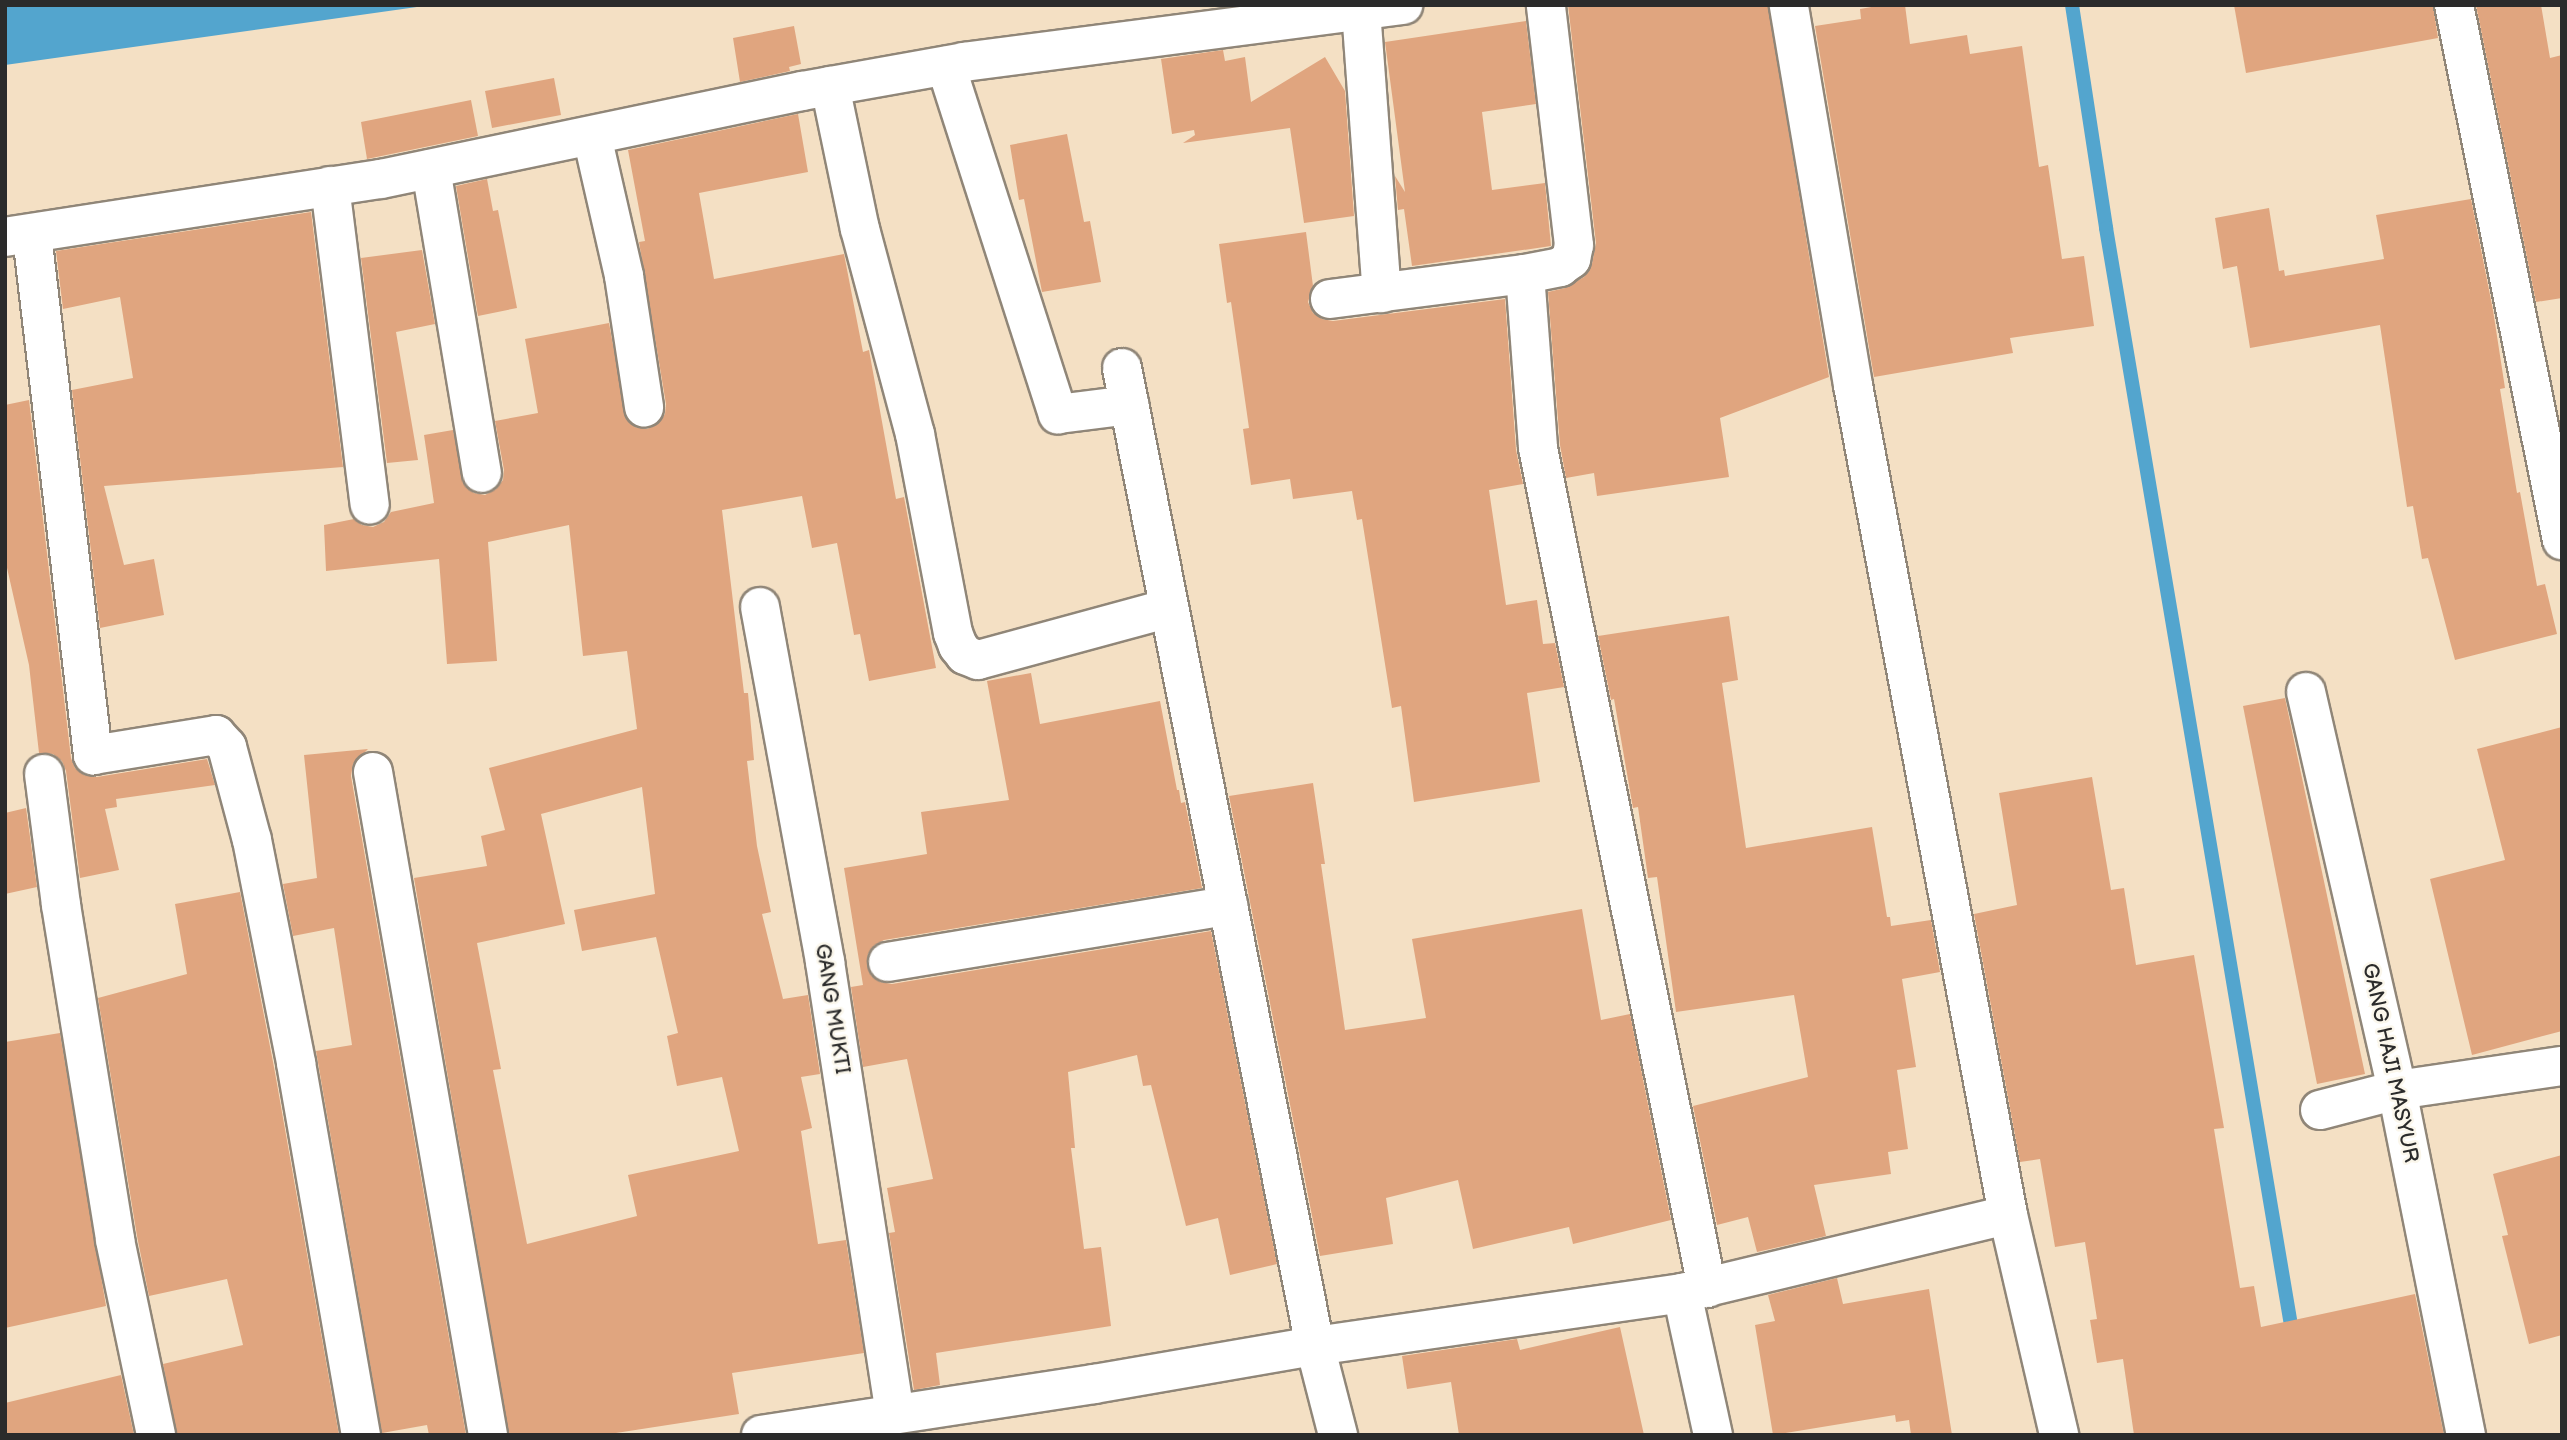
<!DOCTYPE html>
<html>
<head>
<meta charset="utf-8">
<style>
  body { margin:0 }
  #map { position:relative; width:2567px; height:1440px; overflow:hidden; background:#f4e0c4; font-family:"Balsamiq Sans",sans-serif }
  div>[style] { position:absolute }
  [style*='--x'] { left:calc(var(--x)*1px); top:calc(var(--y)*1px); width:calc(var(--w)*1px); rotate:calc(var(--a)*1deg) }
  .water>* { inset:0; background:#53a5ce }
  .stream>* { height:14px; margin:-7px; padding:0 7px; transform-origin:7px; border-radius:7px; background:#53a5ce }
  .building>* { inset:0; background:#e0a57f }
  .roads { filter:drop-shadow(2px 0 #908678) drop-shadow(-2px 0 #908678) drop-shadow(0 2px #908678) drop-shadow(0 -2px #908678) }
  .street>* { height:38px; margin:-19px; padding:0 19px; transform-origin:19px; border-radius:19px; background:#fff }
  span { translate:-50% -50%; white-space:nowrap; text-align:center; line-height:1.15; -webkit-text-stroke:5px #fbf7ec; paint-order:stroke }
  .street-label { font-size:21px; color:#2b2b2b }
  .frame { position:absolute; inset:0; border:7px solid #2b2b2b; pointer-events:none }
</style>
</head>
<body>
<div id="map">
  <div class="water">
    <div style="clip-path:polygon(5px 5px,431px 5px,5px 65px)"></div>
  </div>
  <div class="stream">
    <div style="--x:2072;--y:5;--w:226;--a:81.3"></div>
    <div style="--x:2106;--y:228;--w:1125;--a:80.43"></div>
  </div>
  <div class="building">
    <div style="clip-path:polygon(1568px 5px,1768px 5px,1829px 377px,1720px 418px,1729px 477px,1597px 496px,1594px 473px,1566px 478px,1560px 445px,1548px 292px,1565px 288px,1584px 277px,1592px 264px,1596px 243px)"></div>
    <div style="clip-path:polygon(1883px 5px,1905px 5px,1910px 44px,1967px 35px,1970px 54px,2022px 46px,2039px 167px,2048px 165px,2062px 259px,2084px 256px,2094px 326px,2010px 338px,2013px 353px,1874px 377px,1815px 26px,1861px 19px,1860px 9px)"></div>
    <div style="clip-path:polygon(2234px 5px,2433px 5px,2438px 38px,2246px 73px)"></div>
    <div style="clip-path:polygon(2476px 5px,2541px 5px,2550px 58px,2562px 55px,2562px 298px,2536px 302px)"></div>
    <div style="clip-path:polygon(1526px 21px,1536px 104px,1482px 112px,1492px 190px,1545px 183px,1551px 246px,1412px 266px,1404px 209px,1398px 210px,1395px 176px,1405px 192px,1385px 42px)"></div>
    <div style="clip-path:polygon(794px 26px,801px 64px,789px 67px,790px 71px,740px 82px,733px 38px)"></div>
    <div style="clip-path:polygon(1223px 50px,1225px 61px,1245px 57px,1251px 102px,1325px 57px,1345px 91px,1354px 216px,1304px 223px,1290px 128px,1183px 143px,1195px 135px,1194px 130px,1172px 134px,1161px 59px)"></div>
    <div style="clip-path:polygon(554px 78px,561px 115px,492px 128px,485px 91px)"></div>
    <div style="clip-path:polygon(471px 100px,478px 136px,367px 159px,361px 122px)"></div>
    <div style="clip-path:polygon(evenodd,798px 114px,808px 172px,699px 193px,714px 279px,844px 254px,863px 352px,869px 350px,896px 499px,904px 497px,936px 668px,869px 681px,860px 634px,854px 635px,837px 543px,812px 548px,802px 496px,722px 510px,744px 693px,748px 693px,754px 760px,747px 761px,757px 846px,771px 912px,762px 914px,783px 999px,808px 995px,820px 1074px,801px 1077px,812px 1128px,801px 1131px,818px 1244px,846px 1240px,864px 1353px,732px 1373px,739px 1414px,603px 1435px,509px 1435px,414px 878px,487px 866px,481px 836px,505px 830px,489px 768px,637px 729px,627px 651px,583px 656px,569px 525px,488px 542px,497px 661px,447px 664px,439px 559px,326px 571px,324px 525px,354px 519px,362px 525px,373px 527px,384px 522px,391px 512px,434px 503px,424px 435px,453px 430px,465px 486px,474px 493px,485px 495px,496px 489px,503px 480px,504px 470px,495px 421px,538px 413px,525px 339px,609px 323px,627px 420px,635px 427px,647px 429px,658px 424px,665px 414px,666px 404px,639px 242px,645px 241px,628px 150px,798px 114px,642px 787px,655px 894px,574px 910px,582px 951px,656px 937px,678px 1033px,667px 1036px,677px 1086px,722px 1077px,739px 1151px,628px 1175px,637px 1216px,527px 1244px,493px 1070px,501px 1069px,477px 943px,565px 924px,541px 814px,642px 787px)"></div>
    <div style="clip-path:polygon(1067px 134px,1084px 222px,1090px 221px,1101px 282px,1042px 292px,1024px 199px,1019px 200px,1010px 145px)"></div>
    <div style="clip-path:polygon(487px 179px,493px 211px,498px 210px,517px 308px,478px 316px,456px 186px)"></div>
    <div style="clip-path:polygon(2471px 199px,2493px 310px,2505px 388px,2500px 389px,2517px 493px,2520px 492px,2537px 586px,2545px 584px,2557px 634px,2455px 660px,2428px 558px,2422px 559px,2413px 506px,2407px 507px,2380px 325px,2250px 348px,2237px 266px,2223px 269px,2215px 218px,2269px 208px,2279px 271px,2284px 270px,2285px 276px,2384px 259px,2376px 215px)"></div>
    <div style="clip-path:polygon(311px 212px,343px 467px,104px 486px,124px 565px,154px 559px,164px 615px,100px 628px,72px 390px,133px 378px,120px 297px,63px 309px,56px 251px)"></div>
    <div style="clip-path:polygon(1306px 232px,1313px 286px,1308px 302px,1313px 313px,1322px 319px,1333px 321px,1505px 299px,1516px 450px,1523px 484px,1489px 490px,1506px 605px,1537px 600px,1543px 644px,1555px 643px,1564px 687px,1527px 693px,1540px 782px,1414px 802px,1401px 706px,1392px 708px,1362px 519px,1357px 520px,1352px 491px,1293px 499px,1290px 479px,1251px 485px,1243px 429px,1249px 428px,1231px 302px,1227px 303px,1219px 244px)"></div>
    <div style="clip-path:polygon(422px 250px,435px 324px,396px 332px,418px 460px,387px 463px,361px 258px)"></div>
    <div style="clip-path:polygon(29px 400px,71px 758px,75px 768px,84px 775px,97px 777px,207px 759px,215px 785px,116px 799px,117px 807px,105px 809px,119px 870px,80px 878px,66px 771px,62px 761px,53px 754px,39px 753px,29px 665px,5px 559px,5px 405px)"></div>
    <div style="clip-path:polygon(1729px 616px,1738px 680px,1722px 683px,1746px 848px,1872px 827px,1887px 917px,1890px 917px,1891px 926px,1931px 920px,1940px 972px,1902px 979px,1916px 1067px,1897px 1070px,1908px 1149px,1888px 1152px,1891px 1174px,1814px 1185px,1826px 1236px,1757px 1252px,1748px 1217px,1717px 1225px,1693px 1106px,1808px 1077px,1794px 995px,1676px 1012px,1657px 877px,1648px 878px,1638px 807px,1633px 808px,1614px 699px,1611px 700px,1598px 636px)"></div>
    <div style="clip-path:polygon(1031px 673px,1040px 724px,1160px 701px,1177px 790px,1179px 790px,1181px 803px,1185px 802px,1202px 888px,884px 940px,875px 945px,868px 954px,867px 966px,872px 976px,880px 982px,892px 984px,1211px 931px,1277px 1264px,1230px 1275px,1218px 1218px,1186px 1226px,1151px 1085px,1143px 1086px,1137px 1055px,1068px 1072px,1075px 1148px,1071px 1148px,1084px 1249px,1101px 1247px,1111px 1326px,936px 1353px,940px 1385px,914px 1390px,889px 1233px,895px 1232px,887px 1188px,933px 1179px,907px 1059px,863px 1067px,851px 987px,863px 985px,844px 868px,927px 854px,921px 812px,1009px 800px,987px 681px)"></div>
    <div style="clip-path:polygon(2285px 698px,2365px 1074px,2317px 1084px,2243px 706px)"></div>
    <div style="clip-path:polygon(2562px 727px,2562px 1031px,2472px 1055px,2430px 879px,2505px 860px,2477px 749px)"></div>
    <div style="clip-path:polygon(368px 749px,353px 764px,351px 776px,466px 1435px,429px 1435px,427px 1425px,382px 1433px,316px 1051px,352px 1045px,334px 928px,293px 936px,283px 884px,317px 878px,304px 755px)"></div>
    <div style="clip-path:polygon(2092px 777px,2111px 890px,2124px 888px,2136px 965px,2194px 955px,2224px 1128px,2214px 1129px,2240px 1288px,2254px 1286px,2261px 1327px,2415px 1294px,2444px 1435px,2134px 1435px,2123px 1359px,2097px 1363px,2090px 1320px,2097px 1319px,2085px 1242px,2055px 1247px,2040px 1159px,2020px 1162px,1974px 914px,2017px 905px,1999px 793px)"></div>
    <div style="clip-path:polygon(1313px 783px,1325px 864px,1321px 864px,1345px 1030px,1426px 1018px,1412px 939px,1582px 909px,1601px 1020px,1630px 1014px,1671px 1220px,1573px 1244px,1569px 1227px,1473px 1249px,1458px 1180px,1386px 1198px,1393px 1244px,1320px 1256px,1229px 796px)"></div>
    <div style="clip-path:polygon(26px 808px,37px 887px,5px 894px,5px 813px)"></div>
    <div style="clip-path:polygon(240px 892px,274px 1067px,339px 1435px,177px 1435px,163px 1364px,243px 1345px,227px 1279px,149px 1296px,137px 1236px,98px 998px,187px 974px,175px 904px)"></div>
    <div style="clip-path:polygon(60px 1033px,106px 1306px,5px 1328px,5px 1042px)"></div>
    <div style="clip-path:polygon(2562px 1155px,2562px 1335px,2529px 1344px,2502px 1236px,2508px 1235px,2493px 1174px)"></div>
    <div style="clip-path:polygon(1837px 1278px,1843px 1304px,1929px 1289px,1952px 1435px,1911px 1435px,1909px 1420px,1896px 1422px,1895px 1415px,1773px 1435px,1755px 1325px,1775px 1321px,1768px 1295px)"></div>
    <div style="clip-path:polygon(1620px 1327px,1644px 1435px,1459px 1435px,1451px 1382px,1407px 1389px,1402px 1356px,1517px 1339px,1520px 1350px)"></div>
    <div style="clip-path:polygon(121px 1375px,134px 1435px,5px 1435px,5px 1403px)"></div>
  </div>
  <div class="roads">
    <div class="street">
      <div style="--x:2454;--y:5;--w:546;--a:78.59"></div>
      <div style="--x:1361;--y:10;--w:284;--a:85.8"></div>
      <div style="--x:946;--y:66;--w:366;--a:72.2"></div>
      <div style="--x:1058;--y:414;--w:72;--a:-7.2"></div>
      <div style="--x:830;--y:86;--w:146;--a:78.2"></div>
      <div style="--x:860;--y:229;--w:212;--a:75"></div>
      <div style="--x:915;--y:434;--w:203;--a:79.2"></div>
      <div style="--x:953;--y:633;--w:14;--a:69"></div>
      <div style="--x:958;--y:646;--w:11;--a:52"></div>
      <div style="--x:965;--y:655;--w:14;--a:21"></div>
      <div style="--x:978;--y:660;--w:198;--a:-15.2"></div>
      <div style="--x:592;--y:136;--w:144;--a:77.1"></div>
      <div style="--x:624;--y:276;--w:133;--a:81.3"></div>
      <div style="--x:431;--y:169;--w:308;--a:80.5"></div>
      <div style="--x:330;--y:186;--w:321;--a:82.9"></div>
      <div style="--x:32;--y:235;--w:524;--a:83.31"></div>
      <div style="--x:93;--y:755;--w:125;--a:-9.2"></div>
      <div style="--x:216;--y:735;--w:16;--a:47"></div>
      <div style="--x:227;--y:747;--w:96;--a:75"></div>
      <div style="--x:252;--y:840;--w:227;--a:78.8"></div>
      <div style="--x:296;--y:1063;--w:378;--a:80.1"></div>
      <div style="--x:5;--y:237;--w:380;--a:-8.8"></div>
      <div style="--x:381;--y:179;--w:430;--a:-11.8"></div>
      <div style="--x:802;--y:91;--w:165;--a:-10.1"></div>
      <div style="--x:964;--y:62;--w:443;--a:-7.4"></div>
      <div style="--x:1525;--y:274;--w:174;--a:85.7"></div>
      <div style="--x:1538;--y:448;--w:857;--a:78.62"></div>
      <div style="--x:1330;--y:299;--w:197;--a:-7.3"></div>
      <div style="--x:1525;--y:274;--w:36;--a:-11"></div>
      <div style="--x:1560;--y:267;--w:14;--a:-36"></div>
      <div style="--x:1571;--y:259;--w:14;--a:-78"></div>
      <div style="--x:1574;--y:245;--w:242;--a:-96.7"></div>
      <div style="--x:1122;--y:368;--w:997;--a:78.84"></div>
      <div style="--x:1315;--y:1346;--w:92;--a:75.5"></div>
      <div style="--x:760;--y:607;--w:361;--a:79.6"></div>
      <div style="--x:825;--y:962;--w:456;--a:81.2"></div>
      <div style="--x:2306;--y:692;--w:408;--a:77.1"></div>
      <div style="--x:2397;--y:1090;--w:352;--a:78.7"></div>
      <div style="--x:373;--y:772;--w:673;--a:80.16"></div>
      <div style="--x:44;--y:774;--w:132;--a:82.6"></div>
      <div style="--x:61;--y:905;--w:339;--a:80.8"></div>
      <div style="--x:115;--y:1240;--w:199;--a:78.1"></div>
      <div style="--x:888;--y:962;--w:345;--a:-9.4"></div>
      <div style="--x:2320;--y:1110;--w:80;--a:-14.6"></div>
      <div style="--x:2397;--y:1090;--w:167;--a:-8.3"></div>
      <div style="--x:2008;--y:1215;--w:226;--a:76.9"></div>
      <div style="--x:1682;--y:1293;--w:145;--a:77.7"></div>
      <div style="--x:761;--y:1435;--w:337;--a:-8.7"></div>
      <div style="--x:1094;--y:1384;--w:224;--a:-9.8"></div>
      <div style="--x:1315;--y:1346;--w:371;--a:-8.2"></div>
      <div style="--x:1682;--y:1293;--w:335;--a:-13.5"></div>
      <div style="--x:2008;--y:1215;--w:844;--a:-100.58"></div>
      <div style="--x:1853;--y:385;--w:385;--a:-99.6"></div>
    </div>
  </div>
  <div class="street-label">
    <span style="left:832px;top:1009px;rotate:81deg">GANG MUKTI</span>
    <span style="left:2390px;top:1063px;rotate:78deg">GANG HAJI MASYUR</span>
  </div>
  <div class="frame"></div>
</div>
</body>
</html>
